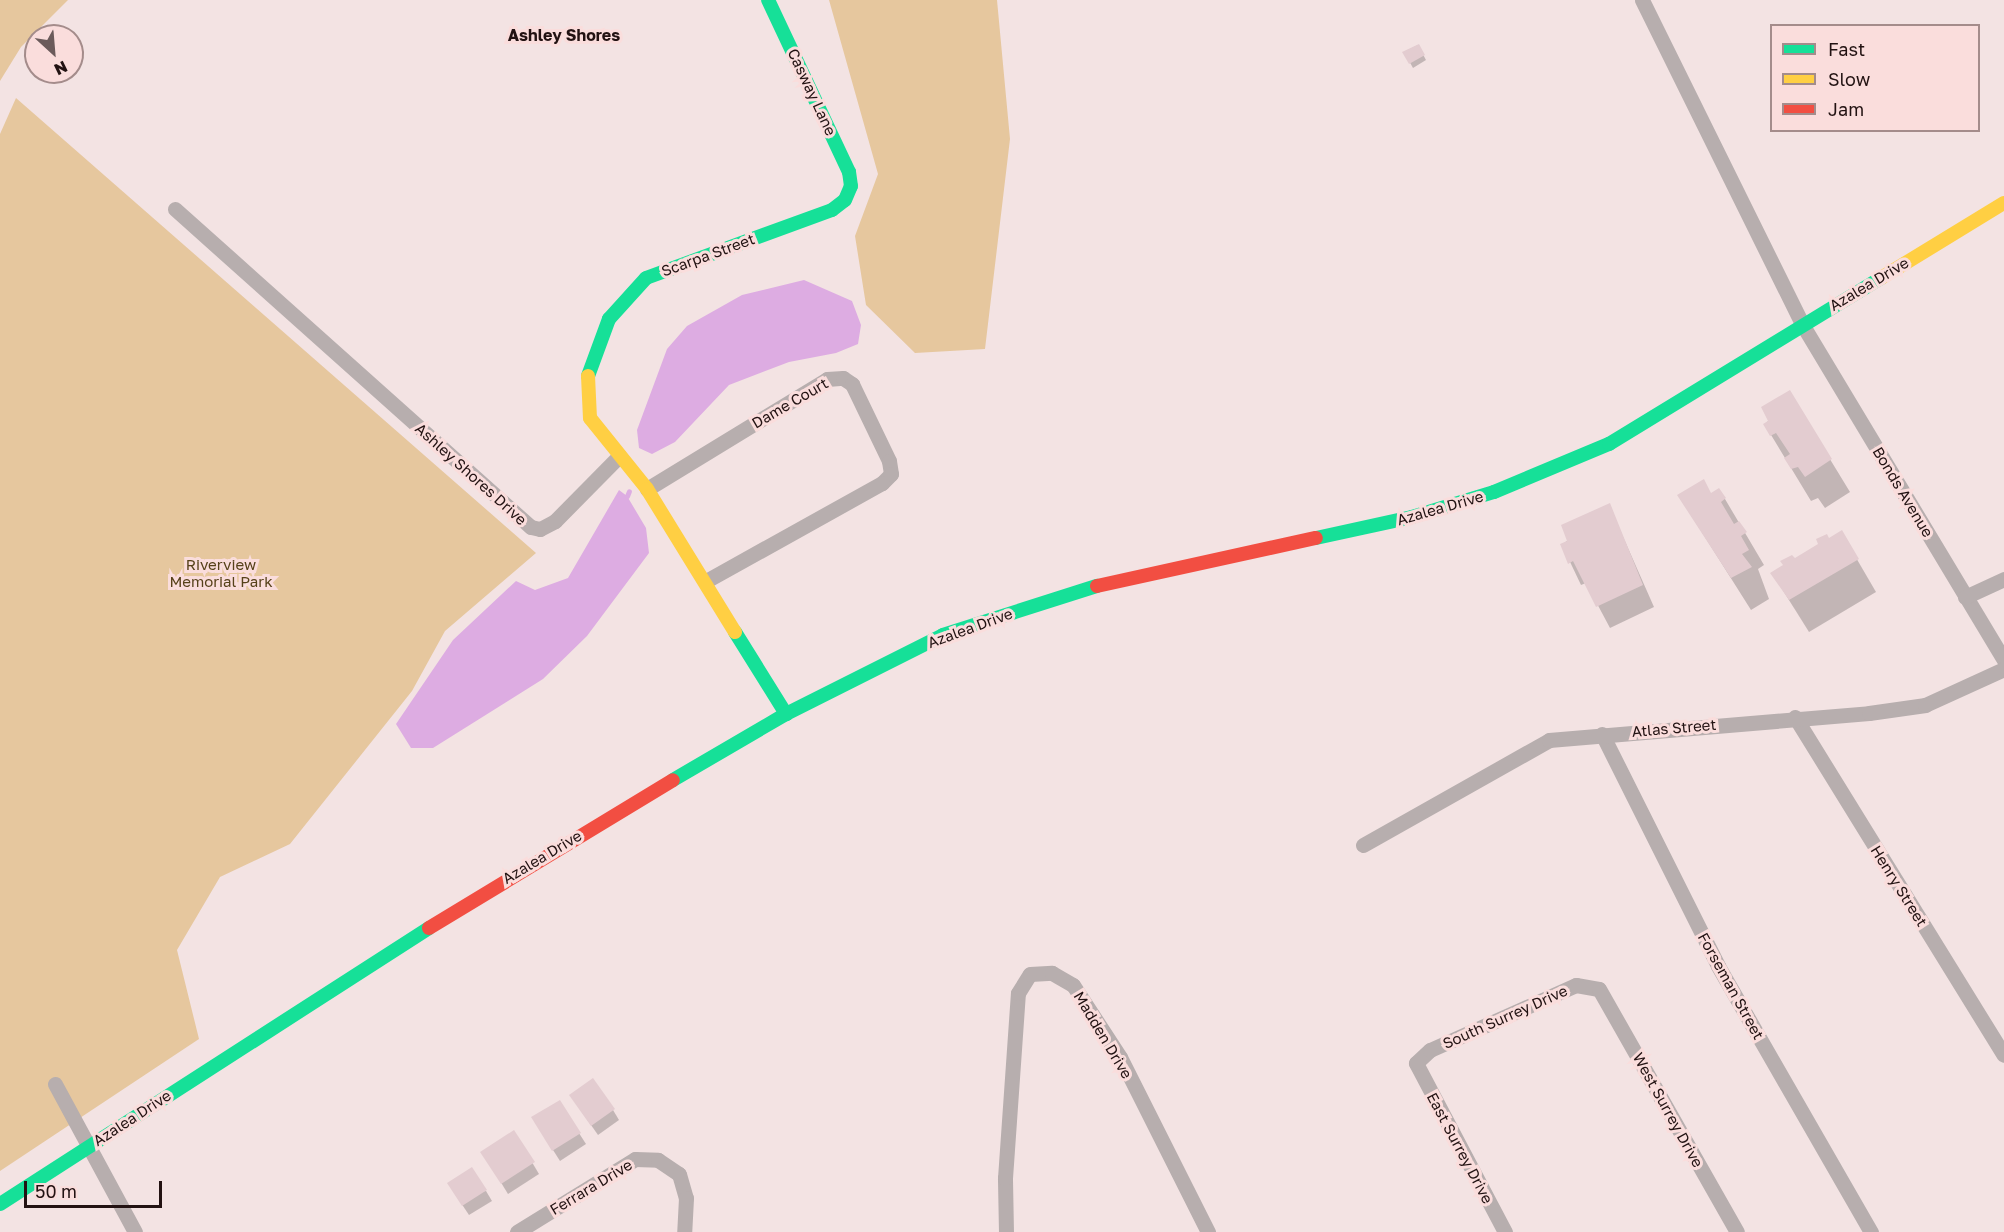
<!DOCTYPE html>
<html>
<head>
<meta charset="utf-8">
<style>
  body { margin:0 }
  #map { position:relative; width:2004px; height:1232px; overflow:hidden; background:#f3e3e3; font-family:"Golos Text",sans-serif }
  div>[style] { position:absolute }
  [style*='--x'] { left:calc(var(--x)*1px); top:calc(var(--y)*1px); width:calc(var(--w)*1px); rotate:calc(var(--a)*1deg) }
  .green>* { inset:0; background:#e6c79e }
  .water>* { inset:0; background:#ddace2 }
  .shadow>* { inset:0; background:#0003 }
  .stream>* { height:5px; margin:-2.5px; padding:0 2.5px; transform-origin:2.5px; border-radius:2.5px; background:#ddace2 }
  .building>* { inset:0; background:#e3ccd0 }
  .street>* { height:15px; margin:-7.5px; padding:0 7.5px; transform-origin:7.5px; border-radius:7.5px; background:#b7aeae }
  .fast>* { height:14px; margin:-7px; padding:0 7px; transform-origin:7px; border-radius:7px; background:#16e098 }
  .slow>* { height:14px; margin:-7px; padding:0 7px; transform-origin:7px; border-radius:7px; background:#ffcf43 }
  .jam>* { height:14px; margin:-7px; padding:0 7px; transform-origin:7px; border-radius:7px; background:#f24e42 }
  span { translate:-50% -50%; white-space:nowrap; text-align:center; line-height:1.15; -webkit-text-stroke:6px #fadddc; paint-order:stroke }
  .street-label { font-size:15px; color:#221212 }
  .park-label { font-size:15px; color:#56411a }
  .neighbourhood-label { font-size:16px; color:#221212; font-weight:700 }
  .legend { position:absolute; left:1770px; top:24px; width:210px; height:108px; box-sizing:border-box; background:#fadddc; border:2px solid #a48c8b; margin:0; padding:8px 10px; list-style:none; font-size:18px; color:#221212 }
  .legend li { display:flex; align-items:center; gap:12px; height:30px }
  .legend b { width:30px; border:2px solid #a48c8b }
  .north { position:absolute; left:24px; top:24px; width:60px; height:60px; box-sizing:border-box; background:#fadddc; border:2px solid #a48c8b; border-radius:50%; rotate:154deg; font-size:16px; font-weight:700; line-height:24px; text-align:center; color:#221212 }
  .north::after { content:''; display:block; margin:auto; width:21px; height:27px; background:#6b5b5b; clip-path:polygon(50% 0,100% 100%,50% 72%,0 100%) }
  .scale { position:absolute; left:24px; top:1181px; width:138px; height:27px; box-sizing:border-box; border:3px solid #221212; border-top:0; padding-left:8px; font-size:18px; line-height:21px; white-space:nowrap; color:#221212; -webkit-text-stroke:4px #fadddc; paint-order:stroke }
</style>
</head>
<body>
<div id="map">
  <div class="green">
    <div style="clip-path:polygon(0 0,68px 0,21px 47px,0 81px)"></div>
    <div style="clip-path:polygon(829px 0,997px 0,1010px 139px,985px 349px,915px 353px,866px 305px,855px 236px,878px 174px)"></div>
    <div style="clip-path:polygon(16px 98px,536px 553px,445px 631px,412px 691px,290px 844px,220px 877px,177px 950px,199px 1039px,0 1171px,0 134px)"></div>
  </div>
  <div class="water">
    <div style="clip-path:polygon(804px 280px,852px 301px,861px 325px,858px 344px,836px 353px,789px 362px,729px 385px,675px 442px,652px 454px,639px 448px,637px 430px,667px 349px,687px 326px,742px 295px)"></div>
    <div style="clip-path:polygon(619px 490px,627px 496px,646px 528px,649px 553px,587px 636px,543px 679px,433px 748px,411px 748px,396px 724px,453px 640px,516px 581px,535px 590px,568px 578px)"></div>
  </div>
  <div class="shadow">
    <div style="clip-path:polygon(1418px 45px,1426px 60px,1413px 68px,1404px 52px)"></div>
    <div style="clip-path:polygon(1789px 392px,1850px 492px,1825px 508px,1818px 498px,1811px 501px,1765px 425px)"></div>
    <div style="clip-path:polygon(1711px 495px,1725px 499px,1764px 565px,1758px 569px,1769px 599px,1751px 610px,1679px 496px)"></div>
    <div style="clip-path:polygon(1609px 505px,1654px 607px,1610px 628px,1586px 583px,1581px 585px,1562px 545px)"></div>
    <div style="clip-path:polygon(1841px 532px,1876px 592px,1809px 632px,1772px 573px)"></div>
    <div style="clip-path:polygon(559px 1102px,586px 1144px,560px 1161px,539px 1128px)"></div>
    <div style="clip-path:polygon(577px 1105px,613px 1110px,619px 1120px,598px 1135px)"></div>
    <div style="clip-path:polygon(514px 1132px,539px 1174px,508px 1194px,489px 1163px)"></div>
    <div style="clip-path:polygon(486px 1191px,492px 1201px,469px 1215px,455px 1194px)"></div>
  </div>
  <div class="stream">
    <div style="--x:627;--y:496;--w:5;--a:-68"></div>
  </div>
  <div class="building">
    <div style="clip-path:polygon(1419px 44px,1425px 55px,1409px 64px,1402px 52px)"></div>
    <div style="clip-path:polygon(1790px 390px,1832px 459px,1805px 477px,1798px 467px,1791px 469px,1784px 458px,1790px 454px,1776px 433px,1770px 436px,1763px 424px,1768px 421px,1761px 407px)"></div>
    <div style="clip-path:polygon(1704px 479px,1711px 493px,1719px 488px,1726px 498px,1721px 502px,1734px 524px,1739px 521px,1747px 532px,1741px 536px,1749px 550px,1742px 554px,1752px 567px,1731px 578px,1677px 495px)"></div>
    <div style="clip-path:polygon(1610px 503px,1643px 585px,1596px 607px,1573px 561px,1568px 564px,1560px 544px,1567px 541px,1561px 525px)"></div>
    <div style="clip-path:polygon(1842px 530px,1859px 559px,1789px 600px,1770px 573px,1783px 565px,1780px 561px,1792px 555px,1795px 558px,1818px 544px,1816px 539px,1827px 534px,1829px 538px)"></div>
    <div style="clip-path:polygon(593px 1078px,615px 1109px,591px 1126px,569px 1095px)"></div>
    <div style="clip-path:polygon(560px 1100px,581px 1133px,552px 1151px,531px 1117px)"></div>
    <div style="clip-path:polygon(514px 1130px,535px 1162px,501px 1184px,480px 1152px)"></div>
    <div style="clip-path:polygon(472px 1167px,487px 1190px,462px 1206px,447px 1183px)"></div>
  </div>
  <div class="street">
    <div style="--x:1642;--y:0;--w:361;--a:63.7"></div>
    <div style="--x:1802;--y:324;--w:392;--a:59"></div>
    <div style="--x:175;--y:209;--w:477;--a:41.8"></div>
    <div style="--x:531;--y:527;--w:9;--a:13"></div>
    <div style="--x:540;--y:529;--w:17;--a:-28"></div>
    <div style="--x:555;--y:521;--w:91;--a:-45.4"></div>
    <div style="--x:647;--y:489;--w:211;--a:-31.4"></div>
    <div style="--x:827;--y:379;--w:16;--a:-4"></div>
    <div style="--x:843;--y:378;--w:11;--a:34"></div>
    <div style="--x:852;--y:384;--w:85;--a:64.3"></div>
    <div style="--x:889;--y:461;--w:13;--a:81"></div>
    <div style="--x:891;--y:474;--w:13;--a:135"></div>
    <div style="--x:882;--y:483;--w:201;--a:150.9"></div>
    <div style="--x:1965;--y:597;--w:43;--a:-24.8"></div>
    <div style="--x:1795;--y:717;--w:397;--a:58.3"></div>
    <div style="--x:1602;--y:734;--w:259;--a:63.4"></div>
    <div style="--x:1718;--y:966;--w:307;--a:60.1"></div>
    <div style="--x:1363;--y:845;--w:214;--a:-29.4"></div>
    <div style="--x:1549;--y:740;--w:321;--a:-4.8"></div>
    <div style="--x:1869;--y:713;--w:57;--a:-8.1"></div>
    <div style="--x:1925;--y:705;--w:87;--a:-24.5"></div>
    <div style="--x:55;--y:1084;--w:168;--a:61.6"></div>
    <div style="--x:517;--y:1232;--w:139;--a:-31.7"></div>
    <div style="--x:635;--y:1159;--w:23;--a:2"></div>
    <div style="--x:658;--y:1160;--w:25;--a:34"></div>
    <div style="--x:679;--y:1174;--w:25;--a:74"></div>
    <div style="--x:686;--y:1198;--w:34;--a:93"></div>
    <div style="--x:1006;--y:1232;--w:54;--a:-91.1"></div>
    <div style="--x:1005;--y:1178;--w:185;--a:-86"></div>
    <div style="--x:1018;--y:993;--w:22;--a:-58"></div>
    <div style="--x:1030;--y:974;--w:22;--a:-3"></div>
    <div style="--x:1052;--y:973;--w:24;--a:30"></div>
    <div style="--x:1073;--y:985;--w:86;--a:56.9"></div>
    <div style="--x:1120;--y:1057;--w:196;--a:63.3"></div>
    <div style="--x:1505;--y:1232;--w:191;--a:-117.8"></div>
    <div style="--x:1416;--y:1063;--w:19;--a:-43"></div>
    <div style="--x:1430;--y:1050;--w:160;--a:-24"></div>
    <div style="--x:1576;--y:985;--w:23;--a:10"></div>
    <div style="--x:1599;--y:989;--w:279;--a:60.4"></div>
  </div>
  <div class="fast">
    <div style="--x:588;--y:376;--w:61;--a:-69.8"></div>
    <div style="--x:609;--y:319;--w:55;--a:-47.9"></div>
    <div style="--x:646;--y:278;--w:198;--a:-20.1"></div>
    <div style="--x:832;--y:210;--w:16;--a:-38"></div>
    <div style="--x:845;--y:200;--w:15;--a:-67"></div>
    <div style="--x:851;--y:186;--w:14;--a:-98"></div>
    <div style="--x:849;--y:172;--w:190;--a:-115.2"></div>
    <div style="--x:1316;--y:538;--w:98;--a:-12.3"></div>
    <div style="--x:1412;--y:517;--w:86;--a:-17"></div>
    <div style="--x:1494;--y:492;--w:125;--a:-22.7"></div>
    <div style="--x:1609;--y:444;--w:319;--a:-31.4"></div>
    <div style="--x:735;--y:632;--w:97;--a:58.1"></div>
    <div style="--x:673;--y:780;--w:131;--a:-30.3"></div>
    <div style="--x:786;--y:714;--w:176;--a:-26.7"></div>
    <div style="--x:943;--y:635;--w:162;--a:-17.7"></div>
    <div style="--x:0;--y:1204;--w:510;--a:-32.76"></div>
  </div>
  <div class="slow">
    <div style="--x:1881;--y:278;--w:144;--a:-31.4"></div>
    <div style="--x:588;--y:376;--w:42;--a:87.3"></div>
    <div style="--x:590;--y:418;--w:91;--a:51.2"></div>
    <div style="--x:647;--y:489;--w:168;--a:58.4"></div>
  </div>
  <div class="jam">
    <div style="--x:1097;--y:586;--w:224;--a:-12.4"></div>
    <div style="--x:429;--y:928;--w:285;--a:-31.2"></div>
  </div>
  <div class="street-label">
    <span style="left:812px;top:92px;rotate:65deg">Casway Lane</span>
    <span style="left:708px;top:255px;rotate:-20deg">Scarpa Street</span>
    <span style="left:1869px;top:284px;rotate:-31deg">Azalea Drive</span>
    <span style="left:790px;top:403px;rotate:-30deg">Dame Court</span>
    <span style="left:471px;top:474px;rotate:42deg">Ashley Shores Drive</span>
    <span style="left:1903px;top:492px;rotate:59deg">Bonds Avenue</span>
    <span style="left:1440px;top:508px;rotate:-16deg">Azalea Drive</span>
    <span style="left:970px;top:628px;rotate:-20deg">Azalea Drive</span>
    <span style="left:1674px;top:728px;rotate:-5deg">Atlas Street</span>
    <span style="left:542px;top:857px;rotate:-31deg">Azalea Drive</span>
    <span style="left:1899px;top:886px;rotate:58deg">Henry Street</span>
    <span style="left:1731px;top:986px;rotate:61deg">Forseman Street</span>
    <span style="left:1505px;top:1017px;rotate:-24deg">South Surrey Drive</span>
    <span style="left:1103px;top:1035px;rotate:59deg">Madden Drive</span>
    <span style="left:1668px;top:1110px;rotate:61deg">West Surrey Drive</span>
    <span style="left:132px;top:1118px;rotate:-33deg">Azalea Drive</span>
    <span style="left:1460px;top:1148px;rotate:62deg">East Surrey Drive</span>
    <span style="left:591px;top:1187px;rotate:-31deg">Ferrara Drive</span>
  </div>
  <div class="park-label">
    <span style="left:221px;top:573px">Riverview<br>Memorial Park</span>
  </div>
  <div class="neighbourhood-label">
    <span style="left:564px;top:35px">Ashley Shores</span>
  </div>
  <ul class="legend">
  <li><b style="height:8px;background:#16e098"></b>Fast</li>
  <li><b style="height:8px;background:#ffcf43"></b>Slow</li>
  <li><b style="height:8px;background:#f24e42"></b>Jam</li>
  </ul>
  <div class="north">N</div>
  <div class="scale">50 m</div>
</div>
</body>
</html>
